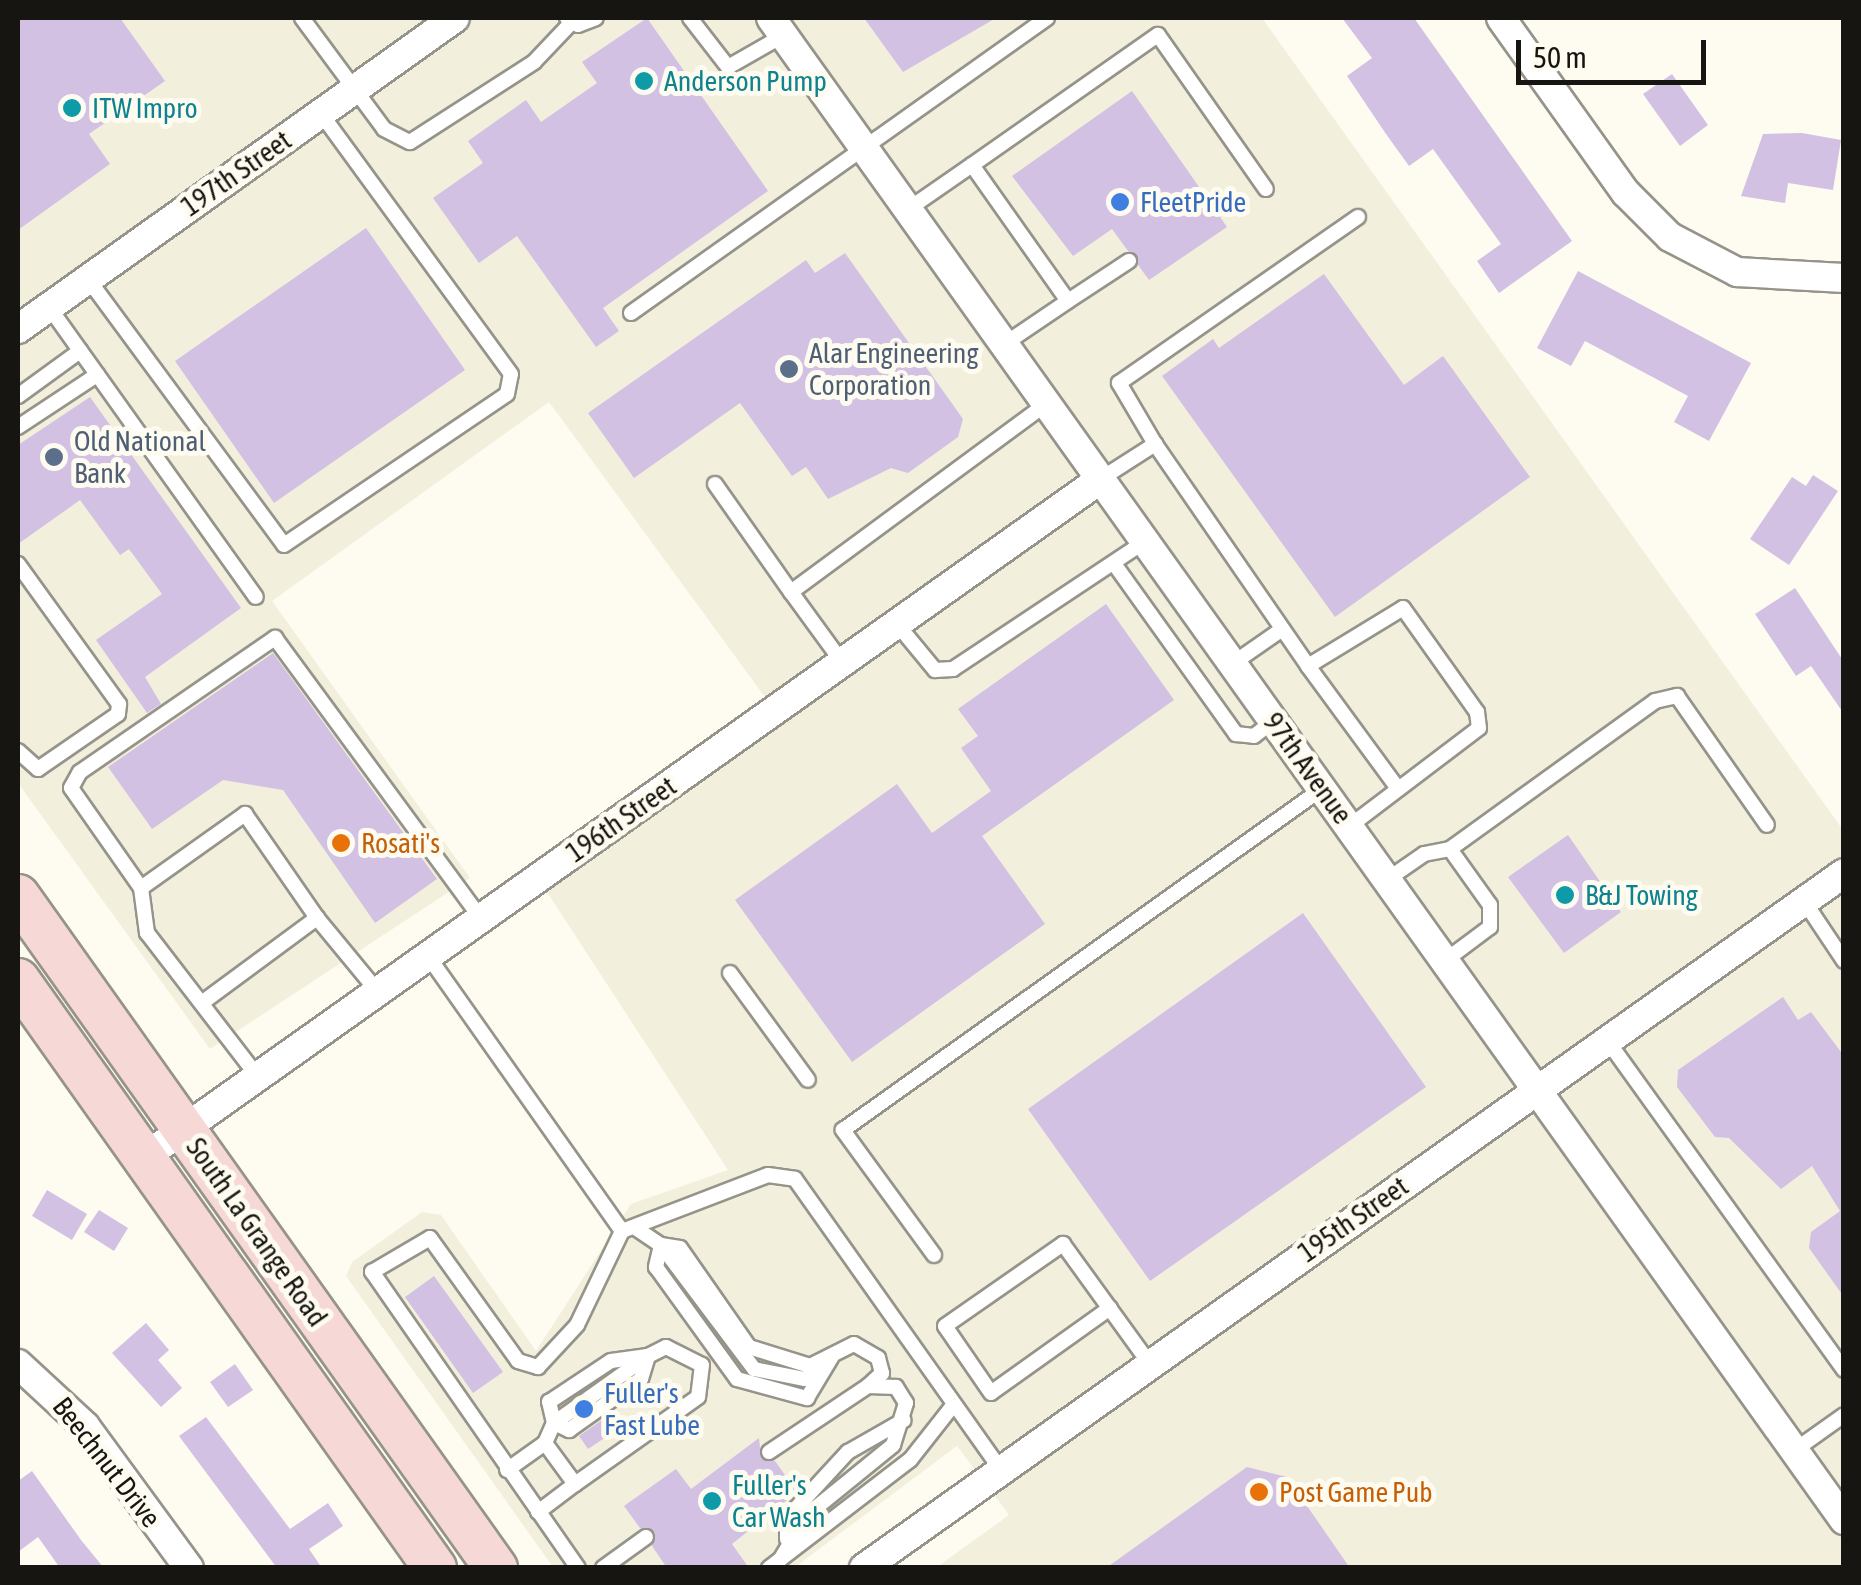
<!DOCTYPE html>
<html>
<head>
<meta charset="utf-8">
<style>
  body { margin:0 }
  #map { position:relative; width:1861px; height:1585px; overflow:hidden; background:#fefcf1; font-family:"Asap Condensed",sans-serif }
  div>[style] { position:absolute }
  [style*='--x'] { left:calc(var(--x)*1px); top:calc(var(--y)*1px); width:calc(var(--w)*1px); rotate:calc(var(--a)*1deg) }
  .built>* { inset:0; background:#f2efdd }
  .building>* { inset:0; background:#d2c1e3 }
  .roads { filter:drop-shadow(2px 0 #96948a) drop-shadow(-2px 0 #96948a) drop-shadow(0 2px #96948a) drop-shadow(0 -2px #96948a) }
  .service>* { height:14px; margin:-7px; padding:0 7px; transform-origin:7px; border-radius:7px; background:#fff }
  .minor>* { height:28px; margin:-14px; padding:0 14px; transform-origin:14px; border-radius:14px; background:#fff }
  .primary>* { height:42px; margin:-21px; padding:0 21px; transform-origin:21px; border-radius:21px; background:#f6d8d6 }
  .dots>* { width:28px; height:28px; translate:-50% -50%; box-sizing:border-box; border:5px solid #fefcf1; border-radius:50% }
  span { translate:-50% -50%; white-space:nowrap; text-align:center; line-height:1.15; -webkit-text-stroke:10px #fefcf1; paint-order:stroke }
  .culture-label { font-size:28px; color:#0d838f }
  .left { translate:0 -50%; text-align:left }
  .street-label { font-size:28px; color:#161511 }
  .shop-label { font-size:28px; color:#366cbe }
  .service-label { font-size:28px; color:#4e5e75 }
  .food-label { font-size:28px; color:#c56008 }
  .frame { position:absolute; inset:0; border:20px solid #161511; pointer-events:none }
  .scale { position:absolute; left:1516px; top:40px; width:190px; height:45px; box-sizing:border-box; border:5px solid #161511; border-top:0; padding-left:12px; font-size:30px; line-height:35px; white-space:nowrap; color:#161511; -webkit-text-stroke:8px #fefcf1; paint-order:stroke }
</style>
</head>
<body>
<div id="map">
  <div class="built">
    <div style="clip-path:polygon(18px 18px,1262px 18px,1843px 830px,1843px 1567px,937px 1567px,1009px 1515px,957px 1446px,795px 1567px,553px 1567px,346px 1276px,352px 1262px,422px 1212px,441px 1215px,536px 1351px,631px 1204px,728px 1170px,532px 869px,765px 697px,549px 402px,272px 601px,470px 878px,210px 1049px,18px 783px)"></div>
  </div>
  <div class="building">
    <div style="clip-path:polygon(18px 18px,120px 18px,165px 81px,89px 134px,110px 164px,18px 230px)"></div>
    <div style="clip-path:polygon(647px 18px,768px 191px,603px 308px,619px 331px,596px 347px,517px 236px,479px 263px,433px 198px,483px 163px,468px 141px,526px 100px,541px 122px,597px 83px,582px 62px)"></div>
    <div style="clip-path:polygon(864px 18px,996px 18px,903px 72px)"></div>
    <div style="clip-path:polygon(1342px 18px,1414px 18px,1572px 241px,1499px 293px,1477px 261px,1501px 244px,1433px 149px,1409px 166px,1386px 134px,1347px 76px,1372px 58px)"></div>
    <div style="clip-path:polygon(1672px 74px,1708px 125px,1680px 146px,1643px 94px)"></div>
    <div style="clip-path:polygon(1132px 91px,1227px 227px,1149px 280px,1112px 229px,1073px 256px,1012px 176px)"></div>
    <div style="clip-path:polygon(1802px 133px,1841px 140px,1833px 190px,1788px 183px,1785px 203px,1741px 196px,1763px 134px)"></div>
    <div style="clip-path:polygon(366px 228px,465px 370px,274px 503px,175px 361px)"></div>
    <div style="clip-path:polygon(845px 253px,963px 419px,958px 437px,908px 473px,891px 468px,828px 499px,806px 467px,792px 476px,740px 403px,634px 478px,588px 413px,806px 260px,815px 273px)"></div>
    <div style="clip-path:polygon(1578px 271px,1751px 363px,1709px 441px,1674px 422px,1688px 396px,1585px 341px,1571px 366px,1537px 348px)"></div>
    <div style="clip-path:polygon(1324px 274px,1404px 385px,1443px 356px,1530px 477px,1335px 617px,1162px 376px,1213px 339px,1219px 348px)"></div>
    <div style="clip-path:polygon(90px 397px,241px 608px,145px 677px,161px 704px,147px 713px,96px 640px,162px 594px,129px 549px,120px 555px,80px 500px,18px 544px,18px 445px)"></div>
    <div style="clip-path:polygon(1813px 475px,1838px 491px,1789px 565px,1750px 539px,1792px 477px,1806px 486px)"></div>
    <div style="clip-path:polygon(1795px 588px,1844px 662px,1844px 714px,1811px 666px,1796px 676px,1755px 614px)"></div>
    <div style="clip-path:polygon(1106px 604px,1174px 700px,982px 836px,1045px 924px,852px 1062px,735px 900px,897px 784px,932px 833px,991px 791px,961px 748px,978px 736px,958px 709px)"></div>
    <div style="clip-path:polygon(273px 653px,437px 879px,375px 923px,283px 790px,223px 780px,152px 829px,108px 767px)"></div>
    <div style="clip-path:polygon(1568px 835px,1621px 912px,1564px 953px,1508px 877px)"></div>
    <div style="clip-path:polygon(1303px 913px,1426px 1087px,1150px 1281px,1028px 1109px)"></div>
    <div style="clip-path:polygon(1783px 997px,1798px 1020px,1811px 1012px,1844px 1056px,1844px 1297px,1809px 1248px,1811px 1232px,1840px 1211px,1812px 1166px,1781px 1189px,1729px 1138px,1715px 1137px,1677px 1087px,1678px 1070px)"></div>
    <div style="clip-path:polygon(47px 1190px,87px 1214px,72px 1240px,32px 1216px)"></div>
    <div style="clip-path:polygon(99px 1210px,128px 1228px,114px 1251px,84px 1232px)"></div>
    <div style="clip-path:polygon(434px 1276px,503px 1372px,473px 1393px,405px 1297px)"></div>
    <div style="clip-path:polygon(146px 1323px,169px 1350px,158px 1360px,182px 1388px,161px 1407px,112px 1353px)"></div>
    <div style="clip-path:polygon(235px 1364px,253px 1390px,228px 1407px,210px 1382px)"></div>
    <div style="clip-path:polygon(612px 1413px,621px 1427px,588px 1449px,579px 1436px)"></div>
    <div style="clip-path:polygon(206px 1417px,290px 1529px,328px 1503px,343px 1526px,309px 1549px,322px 1568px,277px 1568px,179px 1436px)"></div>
    <div style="clip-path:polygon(759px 1438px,761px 1459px,775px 1461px,797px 1492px,732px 1544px,749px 1568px,667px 1568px,652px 1546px,655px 1532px,640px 1528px,624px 1506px,676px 1469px,691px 1489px)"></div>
    <div style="clip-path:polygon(1247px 1467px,1287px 1477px,1350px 1568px,1106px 1568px)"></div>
    <div style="clip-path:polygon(32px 1471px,81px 1540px,104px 1568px,60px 1568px,38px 1537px,18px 1552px,18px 1481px)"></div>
  </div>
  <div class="roads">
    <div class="service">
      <div style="--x:302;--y:18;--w:138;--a:53.5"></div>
      <div style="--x:384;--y:129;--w:29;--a:27"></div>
      <div style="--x:410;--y:142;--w:148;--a:-32.8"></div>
      <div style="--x:534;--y:62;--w:54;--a:-46.5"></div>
      <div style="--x:567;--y:18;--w:13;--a:32"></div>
      <div style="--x:578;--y:25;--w:19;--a:-21"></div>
      <div style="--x:690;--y:18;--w:62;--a:52.2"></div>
      <div style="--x:728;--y:67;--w:64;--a:-29.7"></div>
      <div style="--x:972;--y:165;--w:227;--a:-35"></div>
      <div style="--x:1158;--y:35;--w:188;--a:55"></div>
      <div style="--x:907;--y:210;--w:79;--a:-34.7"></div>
      <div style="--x:972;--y:165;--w:166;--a:54.8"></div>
      <div style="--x:1068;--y:301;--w:78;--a:145.9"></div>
      <div style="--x:88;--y:279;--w:330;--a:53.6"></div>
      <div style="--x:284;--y:545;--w:269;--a:-34.1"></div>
      <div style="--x:507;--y:394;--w:20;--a:-79"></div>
      <div style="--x:511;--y:374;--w:323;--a:-126.1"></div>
      <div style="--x:1068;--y:301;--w:73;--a:-33.3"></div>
      <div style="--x:49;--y:307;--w:356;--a:54.5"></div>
      <div style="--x:631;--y:313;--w:510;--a:-35.34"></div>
      <div style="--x:18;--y:396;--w:77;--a:-36"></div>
      <div style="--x:18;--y:427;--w:95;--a:-33.4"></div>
      <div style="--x:1155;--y:444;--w:270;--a:55.4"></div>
      <div style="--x:1308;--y:666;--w:111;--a:-31.4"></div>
      <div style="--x:1403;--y:608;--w:128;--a:54.6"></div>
      <div style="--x:1477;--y:712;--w:16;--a:83"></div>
      <div style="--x:1479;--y:728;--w:162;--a:142.8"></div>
      <div style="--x:1099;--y:480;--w:67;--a:-32.7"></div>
      <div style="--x:1155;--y:444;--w:71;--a:-120.5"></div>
      <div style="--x:1119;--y:383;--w:291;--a:-34.8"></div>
      <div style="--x:715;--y:484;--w:132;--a:54.9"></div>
      <div style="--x:18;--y:564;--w:173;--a:54.2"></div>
      <div style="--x:119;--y:704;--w:10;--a:96"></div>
      <div style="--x:118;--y:714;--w:97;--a:145.5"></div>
      <div style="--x:38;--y:769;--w:27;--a:-138"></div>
      <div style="--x:1115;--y:565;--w:208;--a:54.4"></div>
      <div style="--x:1236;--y:734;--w:18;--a:6"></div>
      <div style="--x:1254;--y:736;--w:24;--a:-38"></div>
      <div style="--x:897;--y:624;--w:60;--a:50.4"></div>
      <div style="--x:935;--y:670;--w:18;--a:-3"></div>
      <div style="--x:953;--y:669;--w:229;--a:-33.6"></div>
      <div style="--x:842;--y:662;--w:87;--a:-126.1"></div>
      <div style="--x:791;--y:592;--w:315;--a:-36.4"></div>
      <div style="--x:1232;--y:664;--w:60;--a:-34.8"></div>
      <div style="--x:1308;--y:666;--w:149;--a:53.7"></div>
      <div style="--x:1450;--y:849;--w:253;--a:-35.8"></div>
      <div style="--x:1655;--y:701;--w:23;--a:-13"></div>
      <div style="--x:1677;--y:696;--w:157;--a:55.1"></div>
      <div style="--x:1388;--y:879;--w:44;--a:-34.8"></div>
      <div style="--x:1424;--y:854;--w:26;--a:-11"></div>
      <div style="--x:1450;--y:849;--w:69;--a:54.5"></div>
      <div style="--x:1490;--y:905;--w:22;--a:90"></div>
      <div style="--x:1490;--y:927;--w:54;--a:143.3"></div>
      <div style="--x:141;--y:888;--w:128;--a:-35.4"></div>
      <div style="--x:245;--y:814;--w:126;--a:55.3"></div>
      <div style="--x:1804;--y:901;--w:72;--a:56.3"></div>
      <div style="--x:428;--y:956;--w:337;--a:54.8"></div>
      <div style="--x:622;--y:1231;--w:156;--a:-21"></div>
      <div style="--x:768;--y:1175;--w:27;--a:8"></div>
      <div style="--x:795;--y:1179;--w:357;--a:54.7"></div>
      <div style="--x:730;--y:973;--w:132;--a:53.9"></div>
      <div style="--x:203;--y:1002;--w:142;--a:-36.4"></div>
      <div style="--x:317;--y:918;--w:96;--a:50.5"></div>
      <div style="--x:1607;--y:1040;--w:406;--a:54.3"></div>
      <div style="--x:258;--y:1077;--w:182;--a:-127.6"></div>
      <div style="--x:147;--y:933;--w:45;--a:-97.6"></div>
      <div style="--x:141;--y:888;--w:122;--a:-125"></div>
      <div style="--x:71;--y:788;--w:18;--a:-61"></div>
      <div style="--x:80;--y:772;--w:237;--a:-34.5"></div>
      <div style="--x:275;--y:638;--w:348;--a:53.7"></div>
      <div style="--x:637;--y:1229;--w:29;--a:34"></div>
      <div style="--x:661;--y:1245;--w:23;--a:103"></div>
      <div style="--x:656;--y:1267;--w:138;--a:54.1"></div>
      <div style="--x:737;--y:1379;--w:73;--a:15.2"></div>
      <div style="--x:807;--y:1398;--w:47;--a:-59"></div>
      <div style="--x:661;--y:1245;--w:19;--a:9"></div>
      <div style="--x:680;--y:1248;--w:121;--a:55.1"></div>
      <div style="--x:749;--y:1347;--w:64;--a:17.3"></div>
      <div style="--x:810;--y:1366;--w:49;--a:-26.6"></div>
      <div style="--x:854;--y:1344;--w:28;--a:30"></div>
      <div style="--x:878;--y:1358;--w:16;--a:75"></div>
      <div style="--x:882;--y:1373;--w:19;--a:137"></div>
      <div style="--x:868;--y:1386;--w:119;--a:146.3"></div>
      <div style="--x:661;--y:1245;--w:155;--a:53.1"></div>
      <div style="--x:754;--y:1369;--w:52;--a:11.1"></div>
      <div style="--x:805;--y:1379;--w:20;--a:-41"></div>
      <div style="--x:934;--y:1255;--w:155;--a:-126.1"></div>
      <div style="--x:843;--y:1130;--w:589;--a:-35.47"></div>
      <div style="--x:1110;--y:1308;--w:146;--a:144.5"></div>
      <div style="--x:991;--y:1393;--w:81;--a:-124.5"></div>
      <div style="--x:945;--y:1326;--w:144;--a:-34.8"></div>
      <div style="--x:1063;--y:1244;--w:148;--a:54.1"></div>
      <div style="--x:648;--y:1356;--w:115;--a:144.5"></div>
      <div style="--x:554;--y:1423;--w:22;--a:-103"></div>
      <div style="--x:549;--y:1402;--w:74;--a:-33.5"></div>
      <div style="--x:611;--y:1361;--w:37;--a:-8"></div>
      <div style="--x:1795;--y:1450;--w:60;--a:-35.5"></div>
      <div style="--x:507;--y:1470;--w:47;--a:-35.4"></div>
      <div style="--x:545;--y:1443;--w:22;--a:-66"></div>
      <div style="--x:554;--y:1423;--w:17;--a:25"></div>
      <div style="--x:569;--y:1430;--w:88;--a:-35.3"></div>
      <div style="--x:641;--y:1379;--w:24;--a:-73"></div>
      <div style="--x:648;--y:1356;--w:20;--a:-27"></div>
      <div style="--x:666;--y:1347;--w:40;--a:26.6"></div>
      <div style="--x:702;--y:1365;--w:32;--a:97"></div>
      <div style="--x:698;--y:1397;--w:151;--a:144.7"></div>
      <div style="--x:538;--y:1512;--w:46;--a:-37.1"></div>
      <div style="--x:575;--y:1484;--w:51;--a:-126.2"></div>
      <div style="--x:787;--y:1539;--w:21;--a:-90"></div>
      <div style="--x:787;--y:1518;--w:90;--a:-47.3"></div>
      <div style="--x:848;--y:1452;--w:64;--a:-29.7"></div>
      <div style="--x:780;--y:1560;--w:52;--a:-59"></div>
      <div style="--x:807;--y:1515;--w:111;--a:-39.1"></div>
      <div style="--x:893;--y:1445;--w:44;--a:-72.8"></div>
      <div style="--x:906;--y:1403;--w:19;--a:-122"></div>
      <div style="--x:896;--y:1387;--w:28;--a:-178"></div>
      <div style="--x:578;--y:1568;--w:361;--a:-124.8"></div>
      <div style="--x:372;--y:1272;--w:67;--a:-30.4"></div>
      <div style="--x:430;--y:1238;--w:151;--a:54.4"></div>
      <div style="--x:518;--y:1361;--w:21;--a:17"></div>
      <div style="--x:538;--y:1367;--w:57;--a:-47.1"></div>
      <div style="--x:577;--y:1325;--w:104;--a:-64.4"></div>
      <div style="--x:603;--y:1568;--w:53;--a:-35.8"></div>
      <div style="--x:769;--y:1568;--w:178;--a:-37.5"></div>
      <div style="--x:910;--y:1460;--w:71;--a:-51.8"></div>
    </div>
    <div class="minor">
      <div style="--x:771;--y:18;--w:1846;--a:54.46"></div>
      <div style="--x:1501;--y:18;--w:215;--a:54.5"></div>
      <div style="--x:1626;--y:193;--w:62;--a:45"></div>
      <div style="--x:1670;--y:237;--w:76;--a:27.6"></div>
      <div style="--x:1737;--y:272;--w:107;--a:3.2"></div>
      <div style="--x:18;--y:329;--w:536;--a:-35.44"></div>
      <div style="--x:143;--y:1158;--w:1171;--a:-35.33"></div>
      <div style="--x:18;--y:1364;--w:91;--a:42.8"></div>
      <div style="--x:85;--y:1426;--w:176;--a:53.8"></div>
      <div style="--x:864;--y:1568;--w:1201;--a:-35.34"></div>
    </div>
    <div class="primary">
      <div style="--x:18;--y:896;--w:825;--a:54.58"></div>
      <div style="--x:18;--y:980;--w:721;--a:54.66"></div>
    </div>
  </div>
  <div class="dots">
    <div style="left:644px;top:81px;background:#0f9aa8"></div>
    <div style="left:72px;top:108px;background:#0f9aa8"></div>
    <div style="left:1120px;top:202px;background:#3f7fe0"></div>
    <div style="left:789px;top:369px;background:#5c6f8a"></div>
    <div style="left:54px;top:457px;background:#5c6f8a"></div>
    <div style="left:341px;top:843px;background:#e8710a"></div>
    <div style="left:1565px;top:895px;background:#0f9aa8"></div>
    <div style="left:584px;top:1409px;background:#3f7fe0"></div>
    <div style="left:1259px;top:1492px;background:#e8710a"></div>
    <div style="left:712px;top:1501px;background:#0f9aa8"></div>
  </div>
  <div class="culture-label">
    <span class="left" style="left:664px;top:81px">Anderson Pump</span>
    <span class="left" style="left:92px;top:108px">ITW Impro</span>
    <span class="left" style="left:1585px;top:895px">B&amp;J Towing</span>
    <span class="left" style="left:732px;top:1501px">Fuller's<br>Car Wash</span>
  </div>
  <div class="street-label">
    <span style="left:236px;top:173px;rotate:-35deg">197th Street</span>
    <span style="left:1308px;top:768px;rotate:54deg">97th Avenue</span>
    <span style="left:621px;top:819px;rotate:-35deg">196th Street</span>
    <span style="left:1353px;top:1219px;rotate:-35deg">195th Street</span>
    <span style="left:257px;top:1232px;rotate:55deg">South La Grange Road</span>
    <span style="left:107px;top:1462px;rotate:52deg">Beechnut Drive</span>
  </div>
  <div class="shop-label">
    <span class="left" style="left:1140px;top:202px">FleetPride</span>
    <span class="left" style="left:604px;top:1409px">Fuller's<br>Fast Lube</span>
  </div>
  <div class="service-label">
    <span class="left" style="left:809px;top:369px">Alar Engineering<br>Corporation</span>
    <span class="left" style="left:74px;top:457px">Old National<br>Bank</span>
  </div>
  <div class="food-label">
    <span class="left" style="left:361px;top:843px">Rosati's</span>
    <span class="left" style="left:1279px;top:1492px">Post Game Pub</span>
  </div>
  <div class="frame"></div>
  <div class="scale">50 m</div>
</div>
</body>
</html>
